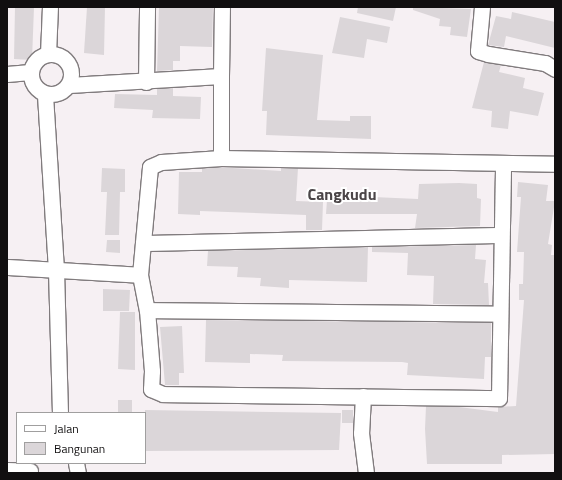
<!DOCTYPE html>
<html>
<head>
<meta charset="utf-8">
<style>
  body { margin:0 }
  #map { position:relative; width:562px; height:480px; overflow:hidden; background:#f6f0f3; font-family:"Titillium Web",sans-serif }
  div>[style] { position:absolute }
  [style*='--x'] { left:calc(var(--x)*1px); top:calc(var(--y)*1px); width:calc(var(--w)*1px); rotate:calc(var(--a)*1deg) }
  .building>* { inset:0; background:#dbd6d9 }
  .roads { filter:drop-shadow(1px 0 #807b7d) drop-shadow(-1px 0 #807b7d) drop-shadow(0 1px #807b7d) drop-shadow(0 -1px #807b7d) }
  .minor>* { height:15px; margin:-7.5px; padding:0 7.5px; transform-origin:7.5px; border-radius:7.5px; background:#fff }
  .minor>.ring { margin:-7.5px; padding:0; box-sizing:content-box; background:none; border:15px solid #fff; border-radius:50% }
  span { translate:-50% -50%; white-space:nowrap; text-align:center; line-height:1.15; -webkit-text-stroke:4px #fff; paint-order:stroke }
  .quarter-label { font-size:16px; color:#4b4648; font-weight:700 }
  .frame { position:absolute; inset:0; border:8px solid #110f10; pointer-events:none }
  .legend { position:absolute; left:16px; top:412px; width:130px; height:52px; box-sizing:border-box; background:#fff; border:1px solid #a09f9f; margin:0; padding:5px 7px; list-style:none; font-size:12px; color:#110f10 }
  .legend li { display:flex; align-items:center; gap:8px; height:20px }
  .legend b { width:20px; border:1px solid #a09f9f }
</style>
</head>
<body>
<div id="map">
  <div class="building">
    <div style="clip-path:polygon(15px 7px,34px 7px,32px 60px,14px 59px)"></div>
    <div style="clip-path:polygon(87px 7px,105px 7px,104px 55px,84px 53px)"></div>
    <div style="clip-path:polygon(159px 7px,213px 7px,212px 47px,180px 46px,180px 61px,173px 61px,173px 70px,157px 71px)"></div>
    <div style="clip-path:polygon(358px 7px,396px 7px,393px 21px,357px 13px)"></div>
    <div style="clip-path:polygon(413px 7px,471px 9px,467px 37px,450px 35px,451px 27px,439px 26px,440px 19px,413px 10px)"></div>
    <div style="clip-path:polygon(512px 12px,555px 22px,555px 48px,506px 36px,504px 47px,488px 45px,496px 16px,511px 19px)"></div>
    <div style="clip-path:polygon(340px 17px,390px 27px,387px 43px,367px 39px,364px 58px,332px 53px)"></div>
    <div style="clip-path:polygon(266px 48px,323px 55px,317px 120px,350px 121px,350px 116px,371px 116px,371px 139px,266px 135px,267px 111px,262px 111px)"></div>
    <div style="clip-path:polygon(484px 62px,501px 65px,499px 72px,525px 78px,523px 88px,544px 93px,538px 116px,510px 111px,508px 129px,491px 127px,492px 111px,472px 108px)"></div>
    <div style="clip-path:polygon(173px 88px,173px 96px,201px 97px,200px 119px,152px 118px,153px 110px,114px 108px,115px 94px,157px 95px,157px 89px)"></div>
    <div style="clip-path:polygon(217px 167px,281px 171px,281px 168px,298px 168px,296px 201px,323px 202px,322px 230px,306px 230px,306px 215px,200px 211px,200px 215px,178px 214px,179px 172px,202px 172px,202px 168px)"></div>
    <div style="clip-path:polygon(102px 168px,125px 169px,125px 192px,120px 192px,119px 235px,105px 235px,107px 192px,101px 192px)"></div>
    <div style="clip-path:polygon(518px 182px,548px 185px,546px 201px,555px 201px,548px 244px,552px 245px,551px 255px,555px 255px,555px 454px,502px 455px,502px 464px,427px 464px,425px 429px,426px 406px,459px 407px,498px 412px,498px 407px,516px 406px,524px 300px,519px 300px,519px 284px,523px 284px,524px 252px,517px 252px,521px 197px,517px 197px)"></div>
    <div style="clip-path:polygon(459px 183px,477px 184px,477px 198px,481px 199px,480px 226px,415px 228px,417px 214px,326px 214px,327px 200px,373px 197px,418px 199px,419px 184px)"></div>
    <div style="clip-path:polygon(107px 240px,120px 240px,120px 253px,106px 252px)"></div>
    <div style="clip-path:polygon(476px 245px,475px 259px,486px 260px,484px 283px,488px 283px,489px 305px,433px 304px,434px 276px,407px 275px,408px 253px,372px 252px,372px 247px)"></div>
    <div style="clip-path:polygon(368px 247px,367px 282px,289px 280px,289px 288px,260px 286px,261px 278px,237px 277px,238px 267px,207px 266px,208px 251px)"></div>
    <div style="clip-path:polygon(103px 289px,130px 290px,129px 311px,103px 311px)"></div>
    <div style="clip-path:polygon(120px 312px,135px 312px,135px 370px,118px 369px)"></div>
    <div style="clip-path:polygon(206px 320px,491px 323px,491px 357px,485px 357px,484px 379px,407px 375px,408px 363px,402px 362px,282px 361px,283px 355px,250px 354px,250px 363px,205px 362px)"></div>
    <div style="clip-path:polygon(182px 326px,184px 373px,179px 373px,179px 385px,165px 385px,160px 327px)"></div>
    <div style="clip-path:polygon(118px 400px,132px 400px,132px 413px,118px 413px)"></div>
    <div style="clip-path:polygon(145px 410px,341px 413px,339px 450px,145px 451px)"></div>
    <div style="clip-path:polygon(342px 410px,353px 410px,353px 423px,342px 423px)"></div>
  </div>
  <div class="roads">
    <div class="minor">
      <div style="--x:482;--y:7;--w:44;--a:95.2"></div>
      <div style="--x:478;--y:51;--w:10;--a:17"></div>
      <div style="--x:488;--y:54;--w:58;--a:9"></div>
      <div style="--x:545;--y:63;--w:12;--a:31"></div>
      <div class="ring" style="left:31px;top:54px;width:25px;height:25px"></div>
      <div style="--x:48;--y:54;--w:47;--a:-87.6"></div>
      <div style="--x:7;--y:74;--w:23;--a:-5"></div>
      <div style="--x:221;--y:76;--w:69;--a:-89.2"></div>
      <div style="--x:146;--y:82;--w:75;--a:-89.2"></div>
      <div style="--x:69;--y:85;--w:152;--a:-3.4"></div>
      <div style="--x:221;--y:76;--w:82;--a:90"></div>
      <div style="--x:221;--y:158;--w:334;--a:1"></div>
      <div style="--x:45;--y:95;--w:175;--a:86.4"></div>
      <div style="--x:56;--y:270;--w:143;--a:88.4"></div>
      <div style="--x:221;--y:158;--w:60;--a:176.2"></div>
      <div style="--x:161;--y:162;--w:12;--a:156"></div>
      <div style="--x:150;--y:167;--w:108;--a:95.3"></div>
      <div style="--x:140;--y:275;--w:36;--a:79"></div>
      <div style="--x:147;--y:310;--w:61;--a:85.3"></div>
      <div style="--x:152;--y:371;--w:18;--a:93"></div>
      <div style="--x:151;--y:389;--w:13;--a:23"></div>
      <div style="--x:163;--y:394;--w:336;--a:0.7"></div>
      <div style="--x:499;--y:398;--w:235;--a:-89"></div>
      <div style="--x:143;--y:243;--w:357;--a:-1.3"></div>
      <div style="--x:7;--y:267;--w:133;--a:3.4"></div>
      <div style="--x:147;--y:310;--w:353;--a:0.6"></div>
      <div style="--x:363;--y:396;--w:37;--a:93"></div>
      <div style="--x:361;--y:433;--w:40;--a:82.9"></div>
      <div style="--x:76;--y:463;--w:10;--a:79"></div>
      <div style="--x:7;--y:470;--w:23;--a:2"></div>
    </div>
  </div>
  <div class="quarter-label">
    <span style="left:342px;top:194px">Cangkudu</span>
  </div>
  <div class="frame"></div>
  <ul class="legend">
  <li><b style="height:5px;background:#fff"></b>Jalan</li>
  <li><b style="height:11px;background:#dbd6d9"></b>Bangunan</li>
  </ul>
</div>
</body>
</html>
